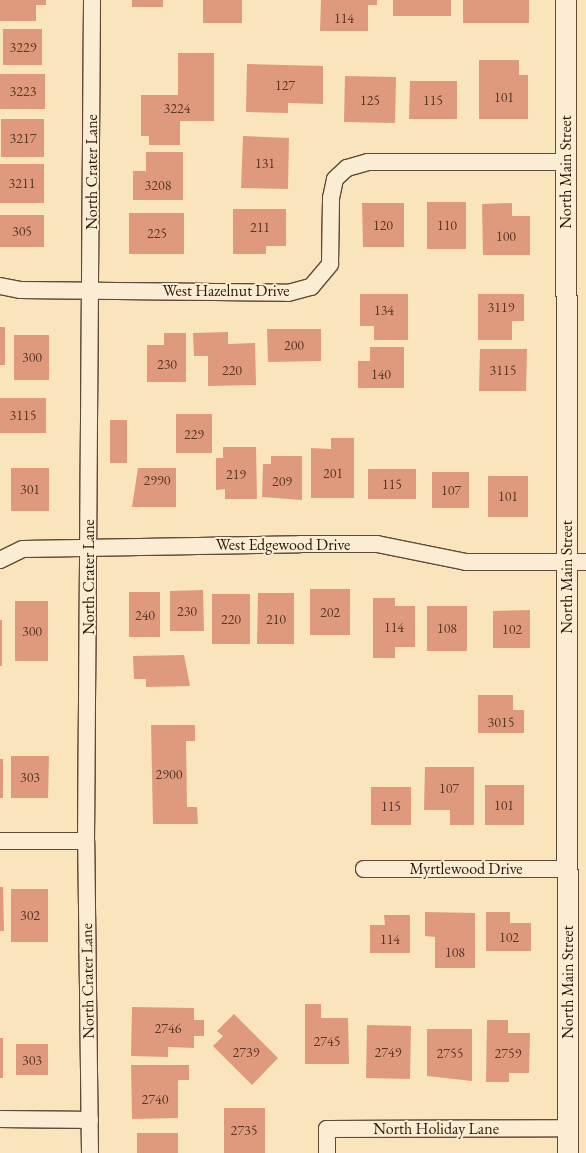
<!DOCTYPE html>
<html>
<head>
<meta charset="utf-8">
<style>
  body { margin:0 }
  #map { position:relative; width:586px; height:1153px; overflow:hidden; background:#f9e4bc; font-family:"EB Garamond",serif }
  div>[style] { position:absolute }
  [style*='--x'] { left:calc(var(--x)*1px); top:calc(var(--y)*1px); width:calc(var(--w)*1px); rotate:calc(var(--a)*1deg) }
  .building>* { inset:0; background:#df9a7d }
  .roads { filter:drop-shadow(1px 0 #5f4a35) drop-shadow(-1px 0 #5f4a35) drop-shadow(0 1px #5f4a35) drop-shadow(0 -1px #5f4a35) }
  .minor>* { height:16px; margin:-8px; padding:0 8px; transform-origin:8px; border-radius:8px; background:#fbedd3 }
  .tertiary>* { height:20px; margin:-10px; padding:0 10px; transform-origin:10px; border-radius:10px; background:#fbedd3 }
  span { translate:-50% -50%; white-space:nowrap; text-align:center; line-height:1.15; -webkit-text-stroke:4px #fbedd3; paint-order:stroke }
  .number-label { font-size:14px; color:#593725 }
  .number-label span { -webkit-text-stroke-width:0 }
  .street-label { font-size:16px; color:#2c1608 }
</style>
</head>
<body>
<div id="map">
  <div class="building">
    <div style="clip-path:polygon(0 0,46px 0,46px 5px,36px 5px,36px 21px,0 21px)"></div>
    <div style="clip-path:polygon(132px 0,163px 0,163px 7px,132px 7px)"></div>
    <div style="clip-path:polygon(203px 0,242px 0,242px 23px,203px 23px)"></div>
    <div style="clip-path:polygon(321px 0,377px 0,377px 5px,368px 5px,368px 31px,320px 31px)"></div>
    <div style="clip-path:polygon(393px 0,451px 0,451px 16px,393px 16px)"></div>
    <div style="clip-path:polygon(463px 0,529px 0,529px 23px,463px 23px)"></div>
    <div style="clip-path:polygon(3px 29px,42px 29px,42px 65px,3px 65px)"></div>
    <div style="clip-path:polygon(178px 53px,214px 53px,214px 121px,180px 121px,180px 145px,149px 145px,149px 136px,141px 136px,141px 95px,178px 95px)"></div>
    <div style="clip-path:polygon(479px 60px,519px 60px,519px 75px,528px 75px,528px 119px,479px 119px)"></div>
    <div style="clip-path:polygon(247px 64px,323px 66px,323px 104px,288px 103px,288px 113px,246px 112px)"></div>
    <div style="clip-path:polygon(0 74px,45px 74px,45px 109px,0 109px)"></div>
    <div style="clip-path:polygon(345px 76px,396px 77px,395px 123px,344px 122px)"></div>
    <div style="clip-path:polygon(410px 81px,457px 81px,457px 119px,409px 119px)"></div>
    <div style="clip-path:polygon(1px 119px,44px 119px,44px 157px,1px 157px)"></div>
    <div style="clip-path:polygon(243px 136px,289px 138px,288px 189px,241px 188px)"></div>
    <div style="clip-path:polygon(146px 152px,183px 152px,183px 200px,133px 200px,133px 171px,146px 171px)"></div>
    <div style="clip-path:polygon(0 164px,44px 164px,44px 203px,0 203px)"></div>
    <div style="clip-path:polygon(427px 202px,466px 202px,466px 249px,427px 249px)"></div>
    <div style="clip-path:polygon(362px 203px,404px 203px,404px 247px,363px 247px)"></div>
    <div style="clip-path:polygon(512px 203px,512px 216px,530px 216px,530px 255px,483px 255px,482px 204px)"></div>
    <div style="clip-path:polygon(233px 209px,286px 209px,286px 246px,266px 246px,266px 254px,233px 254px)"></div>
    <div style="clip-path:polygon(129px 213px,184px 213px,184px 254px,129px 254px)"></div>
    <div style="clip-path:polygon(0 215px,44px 215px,44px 247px,0 247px)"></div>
    <div style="clip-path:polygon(360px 294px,408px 294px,408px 340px,374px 340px,374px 326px,360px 326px)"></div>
    <div style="clip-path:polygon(478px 294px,524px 294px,524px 321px,512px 321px,512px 340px,478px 340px)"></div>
    <div style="clip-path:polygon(0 327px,5px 327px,5px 365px,0 365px)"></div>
    <div style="clip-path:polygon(267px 329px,321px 329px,321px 361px,268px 362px)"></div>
    <div style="clip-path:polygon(228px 332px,228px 344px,255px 343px,256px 385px,208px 386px,208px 356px,194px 356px,193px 333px)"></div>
    <div style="clip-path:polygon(164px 333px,186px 333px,186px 382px,147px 382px,147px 345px,164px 345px)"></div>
    <div style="clip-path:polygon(14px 335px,49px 335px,49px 380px,14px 380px)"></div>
    <div style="clip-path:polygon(370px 347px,404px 347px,404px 388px,358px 388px,358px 361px,370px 361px)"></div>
    <div style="clip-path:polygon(480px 349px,527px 349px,526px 391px,479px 391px)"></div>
    <div style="clip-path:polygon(0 398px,46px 398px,46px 433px,0 433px)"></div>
    <div style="clip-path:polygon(176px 414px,212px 414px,212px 453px,176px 453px)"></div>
    <div style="clip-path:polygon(110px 420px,127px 420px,127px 463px,110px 463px)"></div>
    <div style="clip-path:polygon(331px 438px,354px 438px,354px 498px,311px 498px,311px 448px,331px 449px)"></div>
    <div style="clip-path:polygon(223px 447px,256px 447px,257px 499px,225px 499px,225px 489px,216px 490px,216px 458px,223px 458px)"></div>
    <div style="clip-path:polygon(271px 456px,302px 456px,302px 500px,262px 497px,263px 464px,271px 464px)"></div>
    <div style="clip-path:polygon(11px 468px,49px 468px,49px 511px,11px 511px)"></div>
    <div style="clip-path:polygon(138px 468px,176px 468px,176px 507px,132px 507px)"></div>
    <div style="clip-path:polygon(368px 469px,416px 469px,416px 499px,368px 499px)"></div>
    <div style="clip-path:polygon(432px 472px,469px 472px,469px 508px,432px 508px)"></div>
    <div style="clip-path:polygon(488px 476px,528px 476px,528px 517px,488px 517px)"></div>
    <div style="clip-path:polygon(310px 589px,350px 589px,350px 635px,310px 635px)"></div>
    <div style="clip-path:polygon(203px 590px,204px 631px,170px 631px,170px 591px)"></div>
    <div style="clip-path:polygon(129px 592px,160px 592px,160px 637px,129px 637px)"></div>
    <div style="clip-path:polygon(258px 593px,294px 593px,294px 644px,257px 644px)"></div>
    <div style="clip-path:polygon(212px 594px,250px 594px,250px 644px,212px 644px)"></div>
    <div style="clip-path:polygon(373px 598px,395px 598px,395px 606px,415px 606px,415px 647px,395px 647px,395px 658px,373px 658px)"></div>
    <div style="clip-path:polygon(15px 601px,48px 601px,48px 661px,15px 661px)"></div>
    <div style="clip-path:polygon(427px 606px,467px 606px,467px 651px,427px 651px)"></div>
    <div style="clip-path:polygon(530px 610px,530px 648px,493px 648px,493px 611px)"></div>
    <div style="clip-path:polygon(0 620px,2px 620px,2px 666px,0 666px)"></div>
    <div style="clip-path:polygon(184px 655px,190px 686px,146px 687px,146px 679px,134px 679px,133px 656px)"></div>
    <div style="clip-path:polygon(478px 695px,513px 695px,513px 710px,524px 710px,524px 733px,478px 733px)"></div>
    <div style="clip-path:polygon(151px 725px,195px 725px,195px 741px,186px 741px,187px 807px,197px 807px,198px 824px,153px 824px)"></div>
    <div style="clip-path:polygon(11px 756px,49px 756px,48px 798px,11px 798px)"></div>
    <div style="clip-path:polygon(0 759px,3px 759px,3px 798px,0 798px)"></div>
    <div style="clip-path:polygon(425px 767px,474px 767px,474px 825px,450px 825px,450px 810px,424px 810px)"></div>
    <div style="clip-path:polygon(485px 785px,524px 785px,524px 825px,485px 825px)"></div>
    <div style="clip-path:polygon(371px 787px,411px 787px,411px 825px,371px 825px)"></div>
    <div style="clip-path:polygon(0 887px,3px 887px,4px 931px,0 931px)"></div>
    <div style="clip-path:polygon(11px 889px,48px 889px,48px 942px,11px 942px)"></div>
    <div style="clip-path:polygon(425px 912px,475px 913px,475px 968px,435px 968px,435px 937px,425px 936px)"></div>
    <div style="clip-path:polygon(486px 912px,510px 912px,510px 923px,531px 923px,531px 951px,486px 951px)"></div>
    <div style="clip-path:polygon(384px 915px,410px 915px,410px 953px,370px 953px,370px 925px,385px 925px)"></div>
    <div style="clip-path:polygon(305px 1004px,321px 1004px,321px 1018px,348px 1018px,349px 1064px,305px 1064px)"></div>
    <div style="clip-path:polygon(132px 1007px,194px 1008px,194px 1020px,204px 1020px,204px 1036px,194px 1036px,194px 1048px,168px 1047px,168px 1057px,131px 1056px)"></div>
    <div style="clip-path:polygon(234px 1014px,278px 1058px,252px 1085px,213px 1046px,223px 1036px,217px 1031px)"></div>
    <div style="clip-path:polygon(487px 1020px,508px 1020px,508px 1033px,530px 1033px,529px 1073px,509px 1073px,509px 1082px,486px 1082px)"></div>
    <div style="clip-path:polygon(367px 1025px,411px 1026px,410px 1079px,366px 1078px)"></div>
    <div style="clip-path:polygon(427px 1029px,472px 1029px,472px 1081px,427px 1076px)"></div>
    <div style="clip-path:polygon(0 1038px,3px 1038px,3px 1078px,0 1078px)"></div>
    <div style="clip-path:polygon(16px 1044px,48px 1044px,48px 1075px,16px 1075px)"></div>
    <div style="clip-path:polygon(131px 1065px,189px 1065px,189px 1080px,178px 1080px,178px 1118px,132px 1119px)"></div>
    <div style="clip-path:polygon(224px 1108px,265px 1108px,265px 1153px,224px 1153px)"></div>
    <div style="clip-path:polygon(137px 1133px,178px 1133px,178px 1153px,137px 1153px)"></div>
  </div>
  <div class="roads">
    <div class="minor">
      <div style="--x:0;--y:286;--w:20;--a:11"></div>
      <div style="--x:20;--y:290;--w:268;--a:0.6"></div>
      <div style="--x:288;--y:293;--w:24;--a:-15"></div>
      <div style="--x:311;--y:287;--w:30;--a:-50"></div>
      <div style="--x:330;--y:264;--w:66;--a:-89.1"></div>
      <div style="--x:331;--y:198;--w:19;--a:-78"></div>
      <div style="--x:335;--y:179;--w:16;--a:-43"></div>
      <div style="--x:347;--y:168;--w:22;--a:-16"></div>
      <div style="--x:368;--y:162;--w:198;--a:0"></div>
      <div style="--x:0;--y:560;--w:25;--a:-26"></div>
      <div style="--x:23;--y:549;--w:277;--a:-1"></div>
      <div style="--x:300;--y:544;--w:77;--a:0"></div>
      <div style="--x:377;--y:544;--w:91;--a:11.4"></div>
      <div style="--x:466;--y:562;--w:120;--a:0"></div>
      <div style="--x:0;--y:841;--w:86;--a:0"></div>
      <div style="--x:364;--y:869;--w:204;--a:0"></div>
      <div style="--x:0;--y:1119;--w:90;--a:0.6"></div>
      <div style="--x:90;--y:1153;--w:312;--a:-90.7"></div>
      <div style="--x:86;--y:841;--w:841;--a:-89.59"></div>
      <div style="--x:327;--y:1153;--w:24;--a:-90"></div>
      <div style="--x:327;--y:1129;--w:241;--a:-0.2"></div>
    </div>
    <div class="tertiary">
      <div style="--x:566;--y:0;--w:1153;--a:89.9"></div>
    </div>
  </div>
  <div class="number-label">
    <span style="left:344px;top:18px">114</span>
    <span style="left:23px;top:47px">3229</span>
    <span style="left:285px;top:85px">127</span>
    <span style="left:23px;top:91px">3223</span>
    <span style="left:504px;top:97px">101</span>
    <span style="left:370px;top:100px">125</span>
    <span style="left:433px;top:100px">115</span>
    <span style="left:177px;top:108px">3224</span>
    <span style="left:23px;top:138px">3217</span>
    <span style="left:265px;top:163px">131</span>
    <span style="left:22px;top:183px">3211</span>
    <span style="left:158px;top:185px">3208</span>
    <span style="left:383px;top:225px">120</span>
    <span style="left:447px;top:225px">110</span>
    <span style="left:260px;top:227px">211</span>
    <span style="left:22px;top:231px">305</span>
    <span style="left:157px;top:233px">225</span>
    <span style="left:506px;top:236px">100</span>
    <span style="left:501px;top:307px">3119</span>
    <span style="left:384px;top:310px">134</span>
    <span style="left:294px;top:345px">200</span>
    <span style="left:32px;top:357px">300</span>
    <span style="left:167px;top:364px">230</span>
    <span style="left:232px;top:370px">220</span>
    <span style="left:503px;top:370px">3115</span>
    <span style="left:381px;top:374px">140</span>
    <span style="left:23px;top:415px">3115</span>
    <span style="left:194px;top:434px">229</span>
    <span style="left:333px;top:473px">201</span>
    <span style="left:236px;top:474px">219</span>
    <span style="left:157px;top:480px">2990</span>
    <span style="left:282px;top:481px">209</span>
    <span style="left:392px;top:484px">115</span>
    <span style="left:30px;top:489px">301</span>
    <span style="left:451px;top:490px">107</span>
    <span style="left:508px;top:496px">101</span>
    <span style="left:187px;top:611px">230</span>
    <span style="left:330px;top:612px">202</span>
    <span style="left:145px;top:615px">240</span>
    <span style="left:231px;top:619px">220</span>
    <span style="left:276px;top:619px">210</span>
    <span style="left:394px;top:627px">114</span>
    <span style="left:447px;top:628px">108</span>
    <span style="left:512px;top:629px">102</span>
    <span style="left:32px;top:631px">300</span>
    <span style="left:501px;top:722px">3015</span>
    <span style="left:169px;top:774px">2900</span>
    <span style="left:30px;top:777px">303</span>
    <span style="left:449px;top:788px">107</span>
    <span style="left:504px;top:805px">101</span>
    <span style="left:391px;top:806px">115</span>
    <span style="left:30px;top:915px">302</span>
    <span style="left:509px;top:937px">102</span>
    <span style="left:390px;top:939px">114</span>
    <span style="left:455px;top:952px">108</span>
    <span style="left:168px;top:1028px">2746</span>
    <span style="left:327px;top:1041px">2745</span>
    <span style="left:246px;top:1052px">2739</span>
    <span style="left:388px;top:1052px">2749</span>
    <span style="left:450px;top:1053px">2755</span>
    <span style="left:508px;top:1053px">2759</span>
    <span style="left:32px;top:1060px">303</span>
    <span style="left:155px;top:1099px">2740</span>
    <span style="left:244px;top:1130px">2735</span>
  </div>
  <div class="street-label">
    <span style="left:92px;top:172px;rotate:-90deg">North Crater Lane</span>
    <span style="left:566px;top:172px;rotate:-90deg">North Main Street</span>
    <span style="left:226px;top:291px">West Hazelnut Drive</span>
    <span style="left:283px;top:545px">West Edgewood Drive</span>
    <span style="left:89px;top:577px;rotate:-90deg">North Crater Lane</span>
    <span style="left:567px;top:577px;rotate:-90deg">North Main Street</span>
    <span style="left:466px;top:869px">Myrtlewood Drive</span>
    <span style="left:88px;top:981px;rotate:-91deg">North Crater Lane</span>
    <span style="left:568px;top:982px;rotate:-90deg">North Main Street</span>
    <span style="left:436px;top:1129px">North Holiday Lane</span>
  </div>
</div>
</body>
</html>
